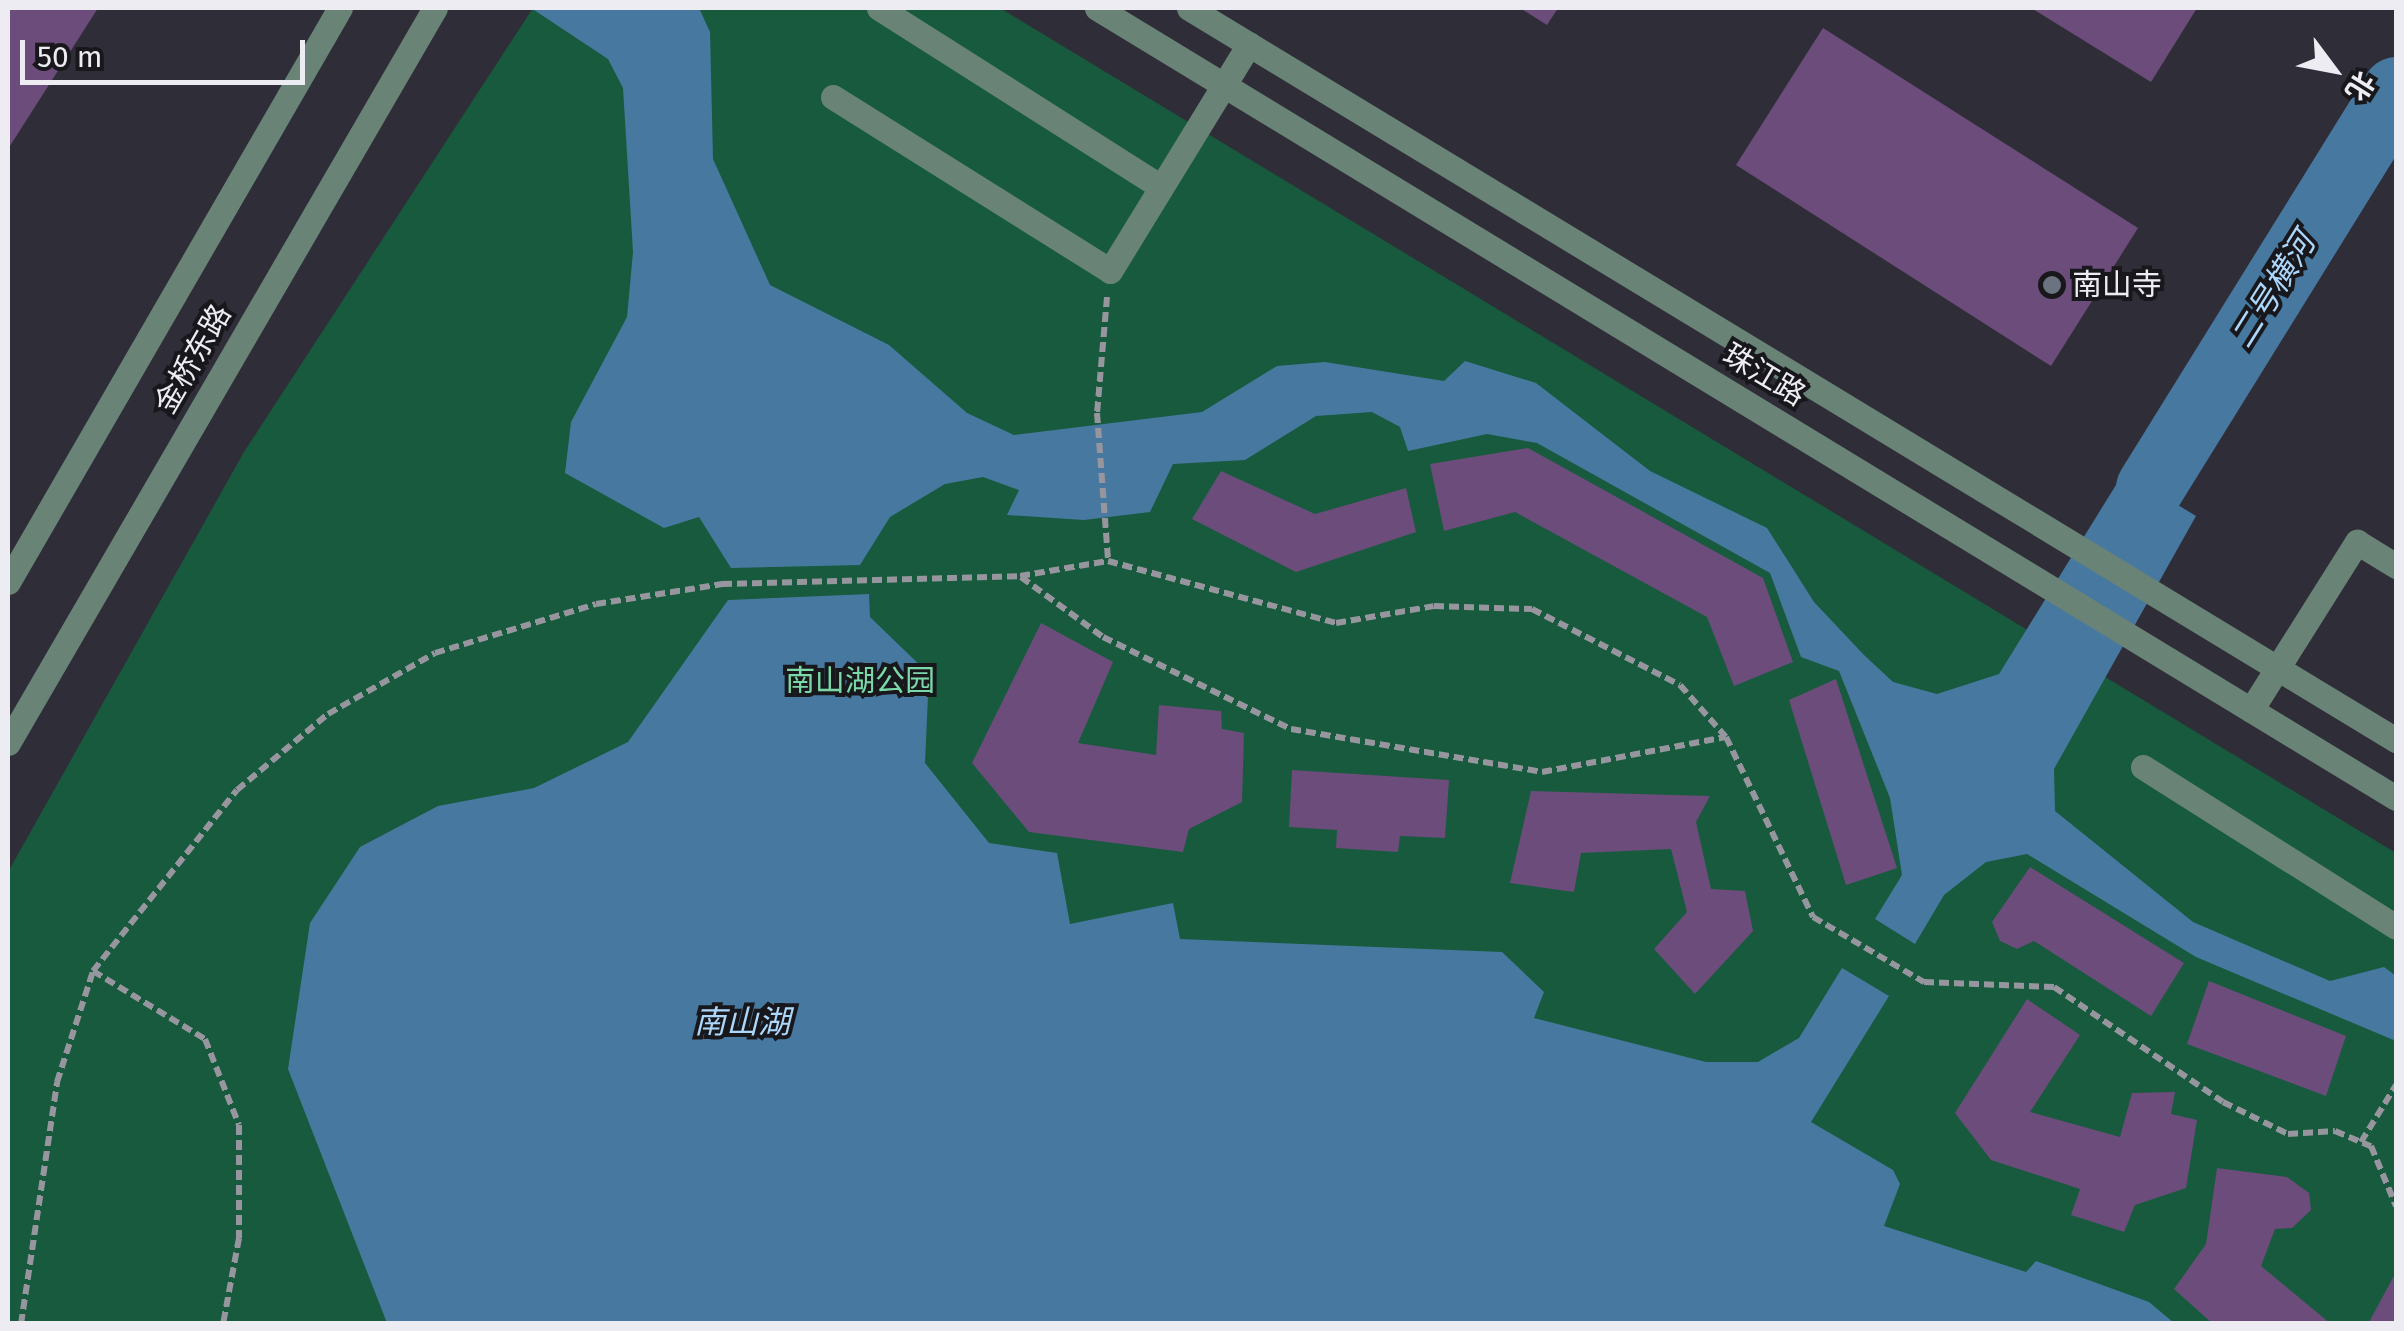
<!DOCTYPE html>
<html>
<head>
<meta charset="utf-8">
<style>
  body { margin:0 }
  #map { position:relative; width:2404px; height:1331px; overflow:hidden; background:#2f2e38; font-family:"Fira Sans","Noto Sans SC",sans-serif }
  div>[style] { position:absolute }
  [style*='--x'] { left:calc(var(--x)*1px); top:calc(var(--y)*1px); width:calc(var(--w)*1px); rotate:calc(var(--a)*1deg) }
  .green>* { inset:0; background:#185a3d }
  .water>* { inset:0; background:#4778a0 }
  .river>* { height:68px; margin:-34px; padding:0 34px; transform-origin:34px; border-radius:34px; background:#4778a0 }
  .building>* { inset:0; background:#6b4c7b }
  .path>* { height:6px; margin-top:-3px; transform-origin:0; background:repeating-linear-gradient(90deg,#97969e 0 10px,transparent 0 15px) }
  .minor>* { height:25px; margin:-12.5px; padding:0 12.5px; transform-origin:12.5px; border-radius:12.5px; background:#698476 }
  .dots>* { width:28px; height:28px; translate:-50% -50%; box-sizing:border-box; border:5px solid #18171c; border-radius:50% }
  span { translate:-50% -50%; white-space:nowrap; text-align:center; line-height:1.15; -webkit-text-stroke:8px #18171c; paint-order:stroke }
  .poi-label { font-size:30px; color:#edecf3 }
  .left { translate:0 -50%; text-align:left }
  .street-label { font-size:30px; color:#edecf3 }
  .park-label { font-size:30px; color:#7bd8a8 }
  .water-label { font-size:32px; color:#acd6fa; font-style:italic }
  .frame { position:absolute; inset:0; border:10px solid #edecf3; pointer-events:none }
  .north { position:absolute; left:2284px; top:20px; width:100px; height:100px; -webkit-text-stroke:8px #18171c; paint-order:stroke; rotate:122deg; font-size:28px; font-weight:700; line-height:40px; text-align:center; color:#edecf3 }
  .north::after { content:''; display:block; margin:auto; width:35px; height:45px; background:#edecf3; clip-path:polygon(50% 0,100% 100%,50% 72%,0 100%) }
  .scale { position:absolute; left:20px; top:40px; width:285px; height:45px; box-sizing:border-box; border:5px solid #edecf3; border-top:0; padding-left:12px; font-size:30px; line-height:35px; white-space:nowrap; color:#edecf3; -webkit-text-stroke:8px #18171c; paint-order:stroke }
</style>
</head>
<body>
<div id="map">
  <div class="green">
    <div style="clip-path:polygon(533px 8px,1000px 8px,2396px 853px,2396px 1323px,8px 1323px,8px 872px,244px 452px)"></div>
  </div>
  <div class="water">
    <div style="clip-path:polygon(531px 8px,699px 8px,710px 32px,713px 159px,770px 285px,889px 345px,967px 413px,1014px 435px,1202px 412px,1277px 366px,1325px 362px,1444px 381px,1465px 361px,1536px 383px,1650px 471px,1767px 528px,1814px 602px,1864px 655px,1893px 682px,1937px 694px,1999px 674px,2124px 472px,2196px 516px,2054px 769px,2055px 811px,2193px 922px,2330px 981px,2384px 967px,2396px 976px,2396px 1041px,2196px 957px,2027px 854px,1986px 862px,1944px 895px,1915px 944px,1875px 919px,1902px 875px,1890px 798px,1839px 671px,1801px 657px,1770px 573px,1537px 443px,1487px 434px,1408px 451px,1400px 427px,1372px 412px,1316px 416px,1245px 460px,1173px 464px,1150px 512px,1084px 520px,1007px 515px,1019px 490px,983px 477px,945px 484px,890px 517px,860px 565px,731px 568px,699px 517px,664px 528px,565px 473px,571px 422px,627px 317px,633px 252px,623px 88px,608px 59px)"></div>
    <div style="clip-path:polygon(869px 594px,870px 617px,929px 674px,925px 763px,989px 843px,1057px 853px,1070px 924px,1173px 903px,1180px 939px,1502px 952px,1544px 992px,1534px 1018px,1706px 1062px,1758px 1062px,1799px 1038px,1842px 968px,1889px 996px,1811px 1122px,1893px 1170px,1900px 1184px,1884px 1226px,2026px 1272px,2036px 1261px,2149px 1302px,2174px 1323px,387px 1323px,288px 1069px,310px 923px,360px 847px,438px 806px,534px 788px,628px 742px,728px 600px)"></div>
  </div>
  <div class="river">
    <div style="--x:2150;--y:488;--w:467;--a:-58.2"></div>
  </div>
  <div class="building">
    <div style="clip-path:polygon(8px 8px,98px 8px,8px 149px)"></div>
    <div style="clip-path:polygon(1520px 8px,1558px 8px,1547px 25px)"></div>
    <div style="clip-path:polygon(2031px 8px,2197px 8px,2151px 82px)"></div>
    <div style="clip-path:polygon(1823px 28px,2138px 228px,2051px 366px,1736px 165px)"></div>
    <div style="clip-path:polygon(1528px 448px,1763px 578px,1793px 662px,1734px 686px,1707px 617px,1515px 512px,1444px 531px,1430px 464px)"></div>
    <div style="clip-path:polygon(1221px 471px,1315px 514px,1406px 488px,1416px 532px,1296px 572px,1192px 519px)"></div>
    <div style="clip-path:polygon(1041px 623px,1113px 662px,1078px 743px,1156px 755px,1159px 705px,1221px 711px,1222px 729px,1244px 733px,1242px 802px,1189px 829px,1183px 852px,1029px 832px,972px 763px)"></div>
    <div style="clip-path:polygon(1836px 679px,1897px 868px,1846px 885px,1789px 700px)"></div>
    <div style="clip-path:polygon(1292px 770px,1449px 780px,1445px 838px,1400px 836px,1398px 852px,1336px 848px,1337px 830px,1289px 827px)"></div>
    <div style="clip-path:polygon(1531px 791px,1710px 796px,1696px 822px,1711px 889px,1745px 891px,1753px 931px,1695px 994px,1654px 949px,1687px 912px,1671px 849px,1581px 853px,1574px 892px,1510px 883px)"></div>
    <div style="clip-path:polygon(2030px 867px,2184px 963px,2151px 1016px,2034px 941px,2017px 949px,2000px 941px,1992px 922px)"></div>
    <div style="clip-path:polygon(2209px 981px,2346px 1036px,2326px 1096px,2187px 1044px)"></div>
    <div style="clip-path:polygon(2027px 999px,2080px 1035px,2030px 1112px,2120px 1137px,2132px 1093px,2175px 1092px,2171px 1114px,2197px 1120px,2186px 1188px,2135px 1205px,2124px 1232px,2071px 1215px,2080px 1189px,1991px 1160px,1955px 1113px)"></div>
    <div style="clip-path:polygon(2217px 1168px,2287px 1177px,2309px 1193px,2311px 1210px,2292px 1228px,2275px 1229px,2261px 1266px,2331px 1324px,2213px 1324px,2174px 1289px,2206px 1244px)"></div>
    <div style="clip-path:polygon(2396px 1272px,2396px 1324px,2368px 1324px)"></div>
  </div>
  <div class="path">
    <div style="--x:1107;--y:297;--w:116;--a:94.9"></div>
    <div style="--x:1097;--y:413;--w:148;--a:85.7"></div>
    <div style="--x:1108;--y:561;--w:236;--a:15.2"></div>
    <div style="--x:1336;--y:623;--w:99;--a:-9.8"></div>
    <div style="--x:1434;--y:606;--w:98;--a:1.8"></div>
    <div style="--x:1532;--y:609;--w:166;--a:27.2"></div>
    <div style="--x:1680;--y:685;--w:69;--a:48.5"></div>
    <div style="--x:1726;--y:737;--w:200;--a:64.2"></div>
    <div style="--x:1813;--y:917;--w:129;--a:30.4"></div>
    <div style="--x:1924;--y:982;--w:130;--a:2.2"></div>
    <div style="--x:2054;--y:987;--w:204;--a:34.2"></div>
    <div style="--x:2223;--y:1102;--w:72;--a:26.2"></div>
    <div style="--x:2288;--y:1134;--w:47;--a:-3.7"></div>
    <div style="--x:2335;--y:1131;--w:39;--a:23"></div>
    <div style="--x:2371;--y:1146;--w:65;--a:67.4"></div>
    <div style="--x:1021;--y:577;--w:102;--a:36.2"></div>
    <div style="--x:1103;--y:637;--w:209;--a:26.1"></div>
    <div style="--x:1291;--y:729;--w:255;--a:9.7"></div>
    <div style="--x:1542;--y:772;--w:187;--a:-10.8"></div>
    <div style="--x:93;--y:971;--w:131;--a:31.3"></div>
    <div style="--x:205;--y:1039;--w:92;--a:68.4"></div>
    <div style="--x:239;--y:1125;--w:113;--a:90"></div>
    <div style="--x:239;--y:1238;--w:87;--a:100.5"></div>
    <div style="--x:2361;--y:1142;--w:67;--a:-58.4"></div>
    <div style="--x:21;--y:1324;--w:245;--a:-81.5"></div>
    <div style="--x:57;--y:1082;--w:117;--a:-72"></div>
    <div style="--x:93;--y:971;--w:231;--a:-51.5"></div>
    <div style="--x:237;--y:790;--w:119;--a:-39.9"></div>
    <div style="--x:328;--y:714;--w:123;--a:-29.7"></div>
    <div style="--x:435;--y:653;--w:168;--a:-16.9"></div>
    <div style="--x:596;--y:604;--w:128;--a:-9"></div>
    <div style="--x:722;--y:584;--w:298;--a:-1.5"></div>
    <div style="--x:1020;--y:576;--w:89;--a:-9.7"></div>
  </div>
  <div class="minor">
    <div style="--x:879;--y:8;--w:334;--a:32.4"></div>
    <div style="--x:1097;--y:8;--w:1520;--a:31.31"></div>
    <div style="--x:1189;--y:8;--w:1412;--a:31.24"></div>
    <div style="--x:833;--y:97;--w:327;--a:32.1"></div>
    <div style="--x:1110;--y:271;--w:266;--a:-58.5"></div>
    <div style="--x:8;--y:582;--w:663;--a:-59.96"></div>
    <div style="--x:2251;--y:710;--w:199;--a:-57.8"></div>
    <div style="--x:2357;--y:542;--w:46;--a:31.6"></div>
    <div style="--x:8;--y:743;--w:850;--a:-59.85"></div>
    <div style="--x:2143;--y:767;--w:299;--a:32.3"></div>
  </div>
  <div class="dots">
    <div style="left:2052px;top:285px;background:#6b7280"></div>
  </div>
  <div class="poi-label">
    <span class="left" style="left:2072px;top:285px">南山寺</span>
  </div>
  <div class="street-label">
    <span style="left:193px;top:359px;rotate:-60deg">金桥东路</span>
    <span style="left:1764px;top:375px;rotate:31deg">珠江路</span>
  </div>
  <div class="park-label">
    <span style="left:860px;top:681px">南山湖公园</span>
  </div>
  <div class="water-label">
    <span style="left:2273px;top:290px;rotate:-58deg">二号横河</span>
    <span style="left:742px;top:1022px">南山湖</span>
  </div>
  <div class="frame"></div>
  <div class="north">北</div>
  <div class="scale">50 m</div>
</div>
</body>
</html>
